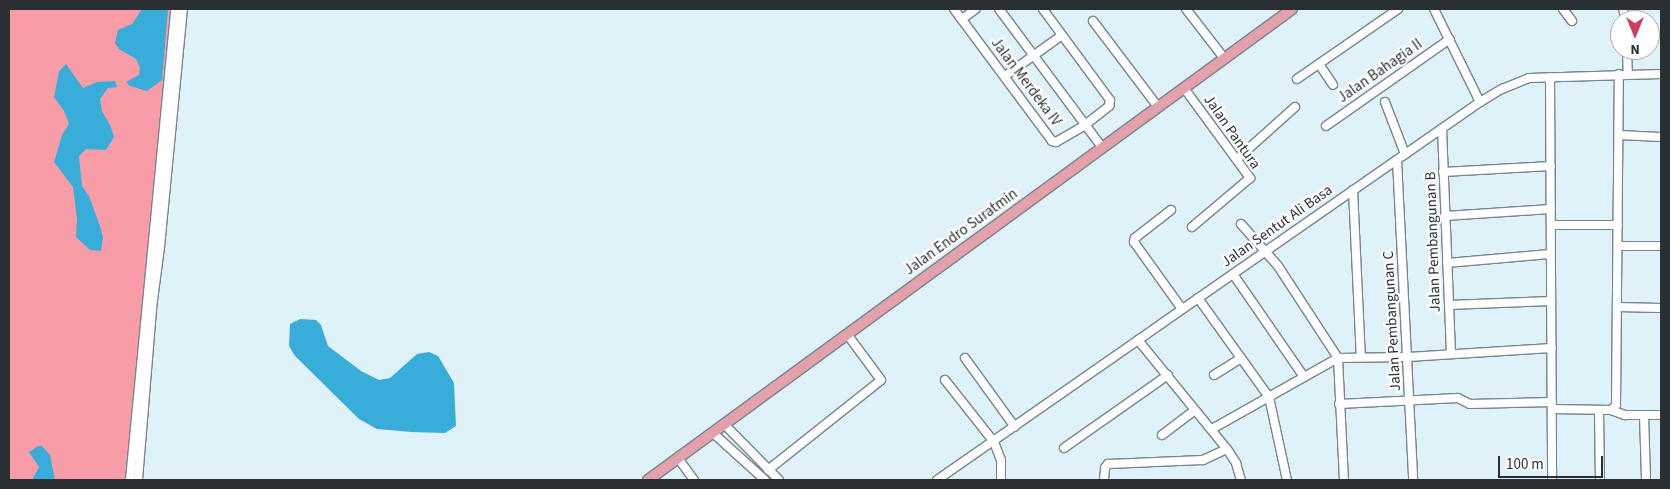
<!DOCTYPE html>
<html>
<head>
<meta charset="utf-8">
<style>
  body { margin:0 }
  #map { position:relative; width:1670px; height:489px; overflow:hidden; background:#dff1f9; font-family:"Source Sans 3",sans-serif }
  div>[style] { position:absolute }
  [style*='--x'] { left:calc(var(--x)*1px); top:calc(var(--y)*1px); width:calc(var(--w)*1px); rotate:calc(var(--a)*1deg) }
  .green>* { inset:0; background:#f89ca7 }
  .water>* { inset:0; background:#38add9 }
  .roads { filter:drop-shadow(1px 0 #76868d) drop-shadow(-1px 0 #76868d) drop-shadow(0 1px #76868d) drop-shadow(0 -1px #76868d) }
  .minor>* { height:8px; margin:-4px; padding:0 4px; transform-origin:4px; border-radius:4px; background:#fff }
  .major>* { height:10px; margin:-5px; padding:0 5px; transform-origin:5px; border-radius:5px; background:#e4a1ac }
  span { translate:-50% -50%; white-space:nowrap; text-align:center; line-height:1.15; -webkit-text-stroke:4.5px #fff; paint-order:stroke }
  .street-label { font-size:15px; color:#292f32 }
  .frame { position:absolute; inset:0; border:10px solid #292f32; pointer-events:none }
  .north { position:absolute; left:1610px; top:10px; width:50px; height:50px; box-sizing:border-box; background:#fff; border:1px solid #a9acad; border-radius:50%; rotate:180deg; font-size:14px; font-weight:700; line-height:20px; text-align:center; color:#292f32 }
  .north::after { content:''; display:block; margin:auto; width:18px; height:22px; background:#cd3e5d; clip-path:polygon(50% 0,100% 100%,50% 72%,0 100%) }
  .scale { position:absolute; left:1498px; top:456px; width:105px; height:22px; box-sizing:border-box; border:2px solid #292f32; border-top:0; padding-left:6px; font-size:15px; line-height:18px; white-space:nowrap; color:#292f32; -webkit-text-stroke:4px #fff; paint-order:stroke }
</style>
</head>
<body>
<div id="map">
  <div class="green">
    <div style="clip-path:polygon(9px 9px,173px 9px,134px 480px,9px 480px)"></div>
  </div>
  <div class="water">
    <div style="clip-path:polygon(142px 9px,168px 9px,162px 80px,147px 91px,130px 86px,126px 82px,139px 75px,140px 68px,136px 59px,119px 49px,115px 43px,118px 30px,132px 24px)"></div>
    <div style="clip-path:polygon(66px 64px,83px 88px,97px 82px,115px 81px,117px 87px,108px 88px,100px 99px,102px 111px,111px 127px,114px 137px,106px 150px,86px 149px,79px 156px,82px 186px,89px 196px,101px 229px,103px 238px,101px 251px,90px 250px,76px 237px,77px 219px,73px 187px,54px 162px,62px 135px,69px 124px,64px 111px,54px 97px,59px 71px)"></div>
    <div style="clip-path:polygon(300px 319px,316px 320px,321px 325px,328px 346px,361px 371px,379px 380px,390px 378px,417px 354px,429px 352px,438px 356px,454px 383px,456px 426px,445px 433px,412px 432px,377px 429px,359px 419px,295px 356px,289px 346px,290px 324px)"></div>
    <div style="clip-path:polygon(38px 446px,42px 446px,50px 455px,55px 480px,32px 480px,39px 467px,29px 452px)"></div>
  </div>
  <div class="roads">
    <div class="minor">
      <div style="--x:954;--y:9;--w:164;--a:53.4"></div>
      <div style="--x:1052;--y:141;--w:4;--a:14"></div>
      <div style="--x:1056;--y:142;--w:34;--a:-30"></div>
      <div style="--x:1085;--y:125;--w:31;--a:-38"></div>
      <div style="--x:1109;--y:106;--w:6;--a:-81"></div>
      <div style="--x:1110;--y:100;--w:113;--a:-126.4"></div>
      <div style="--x:999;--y:9;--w:172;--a:53.3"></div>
      <div style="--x:1186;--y:9;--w:62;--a:52.2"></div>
      <div style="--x:1434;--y:9;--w:104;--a:63.7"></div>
      <div style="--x:1563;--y:9;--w:15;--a:53"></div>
      <div style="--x:1623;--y:9;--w:11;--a:75"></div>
      <div style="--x:962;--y:19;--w:17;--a:-36"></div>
      <div style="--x:1093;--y:21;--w:108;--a:52.9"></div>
      <div style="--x:1627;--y:50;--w:24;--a:88"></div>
      <div style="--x:1319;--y:64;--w:25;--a:56"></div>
      <div style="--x:1005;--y:76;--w:70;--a:-35.7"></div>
      <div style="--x:1550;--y:77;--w:403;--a:89.7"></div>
      <div style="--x:1297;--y:79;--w:123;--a:-34.7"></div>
      <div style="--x:1184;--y:88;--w:112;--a:53.7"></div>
      <div style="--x:1250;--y:178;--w:76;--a:139.8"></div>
      <div style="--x:1385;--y:102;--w:56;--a:69"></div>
      <div style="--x:1326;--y:126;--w:151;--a:-35.1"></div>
      <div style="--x:1442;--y:129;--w:225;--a:87.7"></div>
      <div style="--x:1619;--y:135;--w:42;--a:2.7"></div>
      <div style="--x:1237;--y:159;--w:78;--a:-41.9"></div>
      <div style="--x:1397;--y:160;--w:320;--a:87.1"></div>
      <div style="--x:1443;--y:172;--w:108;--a:-3.2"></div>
      <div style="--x:1353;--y:190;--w:167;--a:87.3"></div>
      <div style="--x:1171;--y:210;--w:46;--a:142.1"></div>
      <div style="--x:1135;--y:238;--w:4;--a:104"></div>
      <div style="--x:1134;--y:242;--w:82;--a:54.4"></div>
      <div style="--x:1445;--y:216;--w:106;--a:-3.8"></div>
      <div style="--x:1241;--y:224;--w:56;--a:48.6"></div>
      <div style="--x:1278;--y:266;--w:110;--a:56.9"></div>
      <div style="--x:1338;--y:358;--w:122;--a:87.2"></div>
      <div style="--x:1551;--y:225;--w:67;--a:0"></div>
      <div style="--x:1618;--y:246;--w:43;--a:0"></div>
      <div style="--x:1447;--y:263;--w:103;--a:-5"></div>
      <div style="--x:1233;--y:274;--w:125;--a:55.4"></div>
      <div style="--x:1198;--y:298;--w:122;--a:54.4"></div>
      <div style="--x:1269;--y:397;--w:85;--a:77.8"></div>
      <div style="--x:1449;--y:305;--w:102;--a:-2.2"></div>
      <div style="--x:1617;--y:307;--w:44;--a:1.3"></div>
      <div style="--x:1138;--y:340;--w:141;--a:50.8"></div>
      <div style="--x:1227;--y:449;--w:17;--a:57"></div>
      <div style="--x:1236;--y:463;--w:18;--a:74"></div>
      <div style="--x:965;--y:358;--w:85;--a:54.1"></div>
      <div style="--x:1214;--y:375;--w:32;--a:-32"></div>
      <div style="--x:945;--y:380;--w:79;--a:51.7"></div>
      <div style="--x:994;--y:442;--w:19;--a:69"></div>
      <div style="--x:1001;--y:460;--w:20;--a:90"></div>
      <div style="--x:1339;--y:404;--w:119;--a:-2.9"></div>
      <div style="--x:1458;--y:398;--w:13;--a:27"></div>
      <div style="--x:1470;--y:404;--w:82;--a:-1.4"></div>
      <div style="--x:1552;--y:409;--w:59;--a:1"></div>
      <div style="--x:1611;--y:410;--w:7;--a:-45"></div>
      <div style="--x:1616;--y:405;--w:331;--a:-89.5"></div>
      <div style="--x:1599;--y:410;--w:70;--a:89.2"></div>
      <div style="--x:1611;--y:410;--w:15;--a:20"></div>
      <div style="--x:1625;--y:415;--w:36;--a:0"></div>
      <div style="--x:1644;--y:415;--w:65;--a:88.2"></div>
      <div style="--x:724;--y:424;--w:78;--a:45.5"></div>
      <div style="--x:1212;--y:429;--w:145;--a:-29.4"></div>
      <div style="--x:1338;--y:358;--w:70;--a:-0.8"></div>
      <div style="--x:1408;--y:357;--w:144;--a:-3.6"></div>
      <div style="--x:713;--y:433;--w:70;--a:42.1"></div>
      <div style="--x:1162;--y:435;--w:41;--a:-37.1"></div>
      <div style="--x:1064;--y:448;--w:127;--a:-35.1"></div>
      <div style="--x:678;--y:458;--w:27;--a:54"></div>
      <div style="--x:768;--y:470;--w:144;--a:-38.5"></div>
      <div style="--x:881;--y:380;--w:57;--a:-126.5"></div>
      <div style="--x:130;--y:480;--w:473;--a:-84.5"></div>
      <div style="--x:138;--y:480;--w:173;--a:-85.3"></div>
      <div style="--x:152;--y:308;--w:62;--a:-82.5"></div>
      <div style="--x:160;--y:247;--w:239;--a:-84.5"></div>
      <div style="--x:937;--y:480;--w:662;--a:-34.84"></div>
      <div style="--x:1480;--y:102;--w:26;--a:-31"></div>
      <div style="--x:1502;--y:89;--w:29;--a:-22"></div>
      <div style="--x:1529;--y:78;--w:132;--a:-1.7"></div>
      <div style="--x:1104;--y:480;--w:12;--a:-85"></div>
      <div style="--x:1105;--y:468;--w:5;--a:-53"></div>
      <div style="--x:1108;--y:464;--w:95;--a:-2.4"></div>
      <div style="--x:1203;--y:460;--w:26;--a:-25"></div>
    </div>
    <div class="major">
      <div style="--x:648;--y:480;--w:798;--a:-36.18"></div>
    </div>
  </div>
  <div class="street-label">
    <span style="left:1380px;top:71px;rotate:-35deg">Jalan Bahagia II</span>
    <span style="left:1026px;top:82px;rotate:53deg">Jalan Merdeka IV</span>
    <span style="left:1232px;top:132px;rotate:55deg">Jalan Pantura</span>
    <span style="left:1277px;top:226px;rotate:-35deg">Jalan Sentut Ali Basa</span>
    <span style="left:961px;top:232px;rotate:-36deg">Jalan Endro Suratmin</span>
    <span style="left:1433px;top:242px;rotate:-92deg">Jalan Pembangunan B</span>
    <span style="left:1392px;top:321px;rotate:-93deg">Jalan Pembangunan C</span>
  </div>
  <div class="frame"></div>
  <div class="north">N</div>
  <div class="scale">100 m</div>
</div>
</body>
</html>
